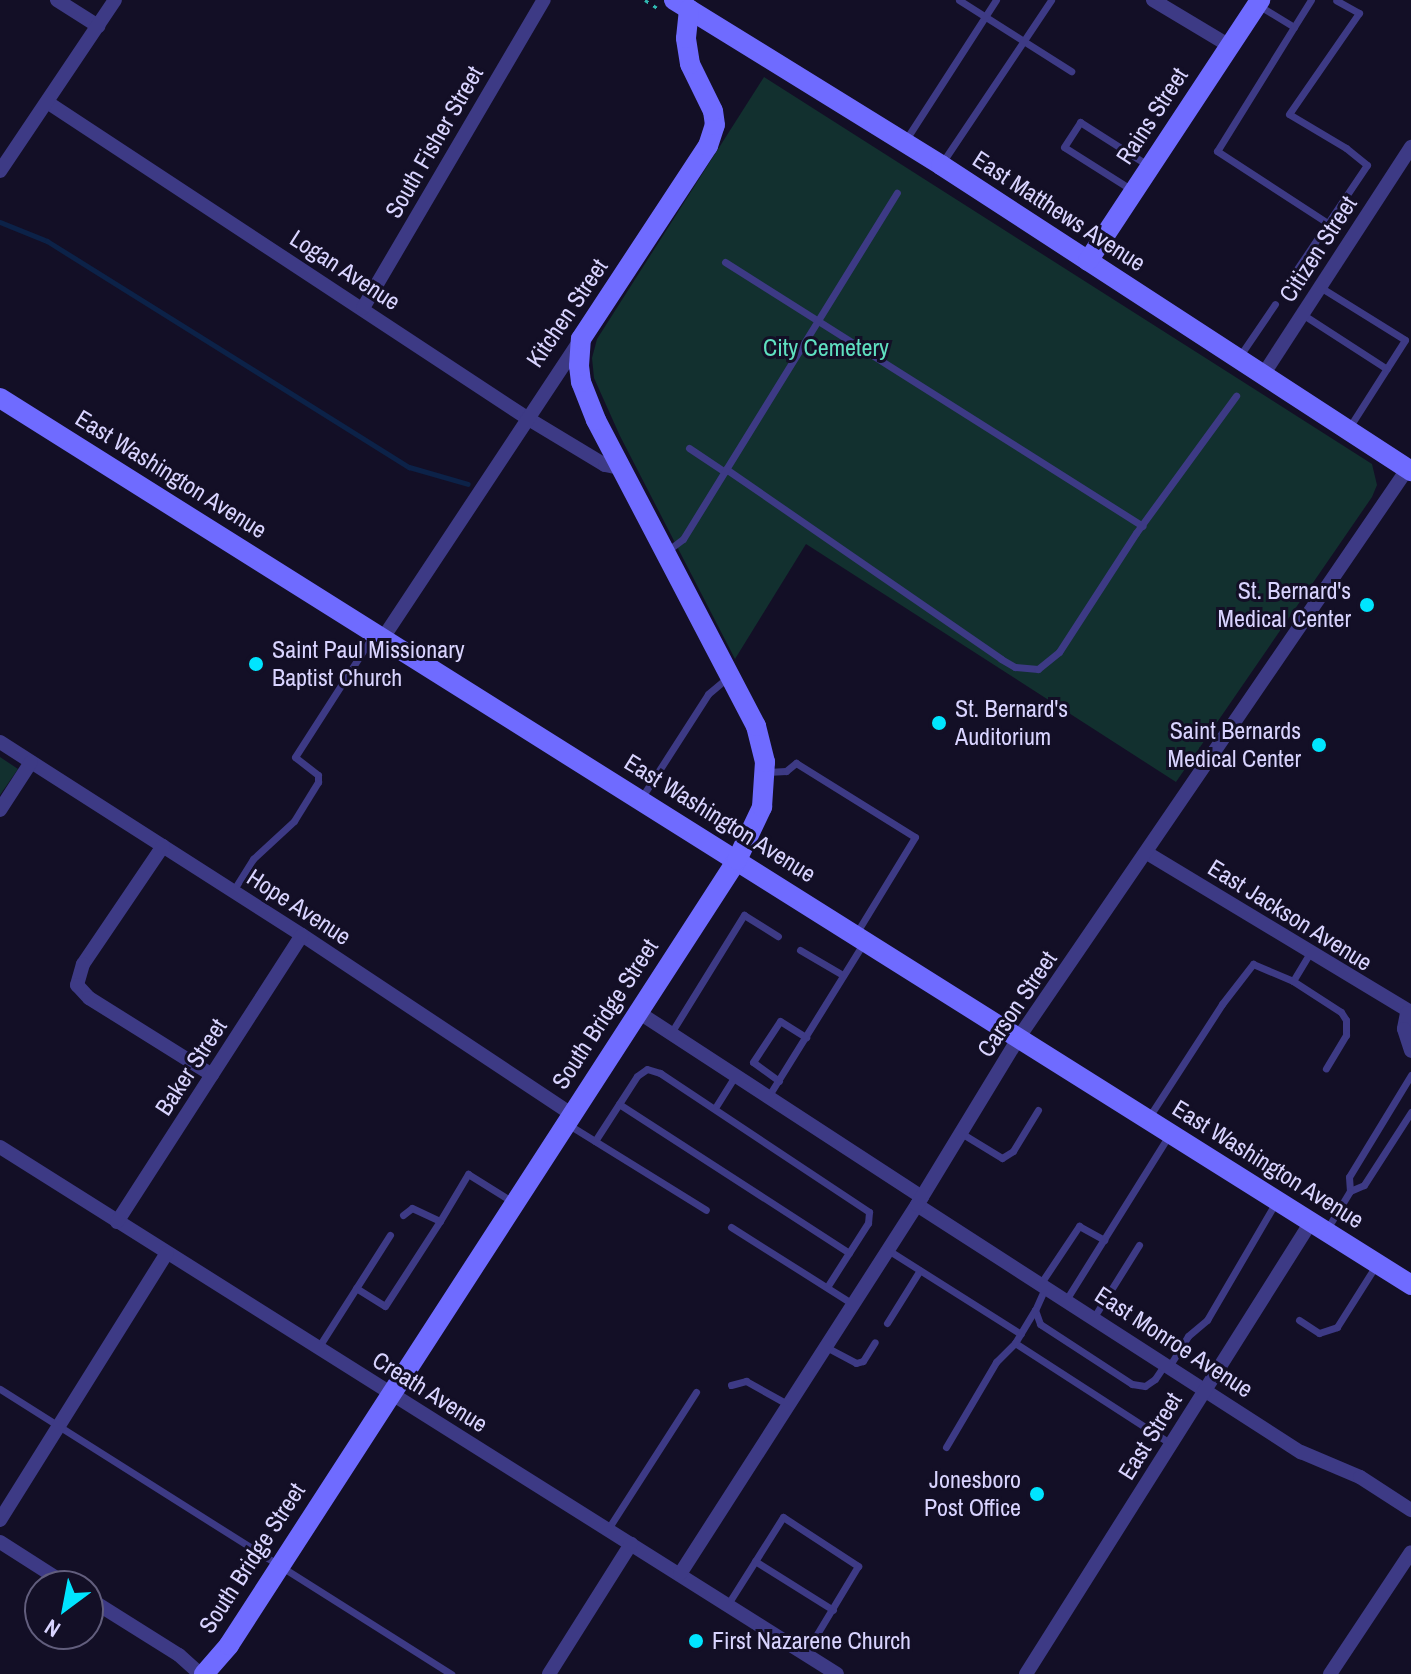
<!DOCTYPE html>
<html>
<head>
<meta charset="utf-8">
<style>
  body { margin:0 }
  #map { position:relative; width:1411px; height:1674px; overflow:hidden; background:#130f26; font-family:"Archivo Narrow",sans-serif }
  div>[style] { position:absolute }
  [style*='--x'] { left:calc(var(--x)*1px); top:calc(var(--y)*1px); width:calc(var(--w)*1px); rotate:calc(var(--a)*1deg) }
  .green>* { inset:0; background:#12302f }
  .stream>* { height:5px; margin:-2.5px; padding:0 2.5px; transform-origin:2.5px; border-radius:2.5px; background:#0c2248 }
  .path>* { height:3px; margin-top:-1.5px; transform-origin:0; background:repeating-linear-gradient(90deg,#2fb8b0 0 4px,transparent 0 10px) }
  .lane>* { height:7px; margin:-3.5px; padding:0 3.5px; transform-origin:3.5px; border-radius:3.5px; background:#3d3a85 }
  .street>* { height:14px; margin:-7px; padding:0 7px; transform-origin:7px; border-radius:7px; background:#3d3a85 }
  .secondary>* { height:20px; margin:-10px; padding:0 10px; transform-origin:10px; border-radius:10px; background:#6f6bff }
  .dots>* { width:22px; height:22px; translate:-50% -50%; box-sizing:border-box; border:4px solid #130f26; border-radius:50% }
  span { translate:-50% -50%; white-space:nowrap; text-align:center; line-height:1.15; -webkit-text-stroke:6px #130f26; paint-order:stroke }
  .street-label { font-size:24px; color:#d9d4ff }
  .park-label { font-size:24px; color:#5fe0c0 }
  .poi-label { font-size:24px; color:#d9d4ff }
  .right { translate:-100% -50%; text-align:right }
  .left { translate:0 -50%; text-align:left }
  .north { position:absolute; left:24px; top:1570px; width:80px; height:80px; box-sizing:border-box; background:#130f26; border:2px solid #625e7d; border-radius:50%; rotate:212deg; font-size:22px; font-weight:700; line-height:32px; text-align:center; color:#d9d4ff }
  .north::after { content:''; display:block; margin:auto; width:28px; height:36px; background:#00e5ff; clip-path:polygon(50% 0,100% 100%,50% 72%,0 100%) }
</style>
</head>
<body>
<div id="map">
  <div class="green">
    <div style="clip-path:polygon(764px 77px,1372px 464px,1377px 485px,1372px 497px,1176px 782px,806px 544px,735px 659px,620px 436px,594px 378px,592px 358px,597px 339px)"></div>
    <div style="clip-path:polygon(0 757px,18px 769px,0 795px)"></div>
  </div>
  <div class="stream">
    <div style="--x:0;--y:222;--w:51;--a:22"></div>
    <div style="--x:47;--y:241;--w:427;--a:32"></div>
    <div style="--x:409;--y:467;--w:61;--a:16.1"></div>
  </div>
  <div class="path">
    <div style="--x:645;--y:0;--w:17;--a:33"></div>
  </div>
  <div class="lane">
    <div style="--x:959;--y:0;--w:133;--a:32.4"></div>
    <div style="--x:1258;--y:5;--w:42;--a:31.4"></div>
    <div style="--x:1294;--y:27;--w:32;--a:-58"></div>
    <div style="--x:1294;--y:27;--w:146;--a:121.8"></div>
    <div style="--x:1217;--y:151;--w:134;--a:33.1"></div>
    <div style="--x:905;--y:141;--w:168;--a:-57.2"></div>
    <div style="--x:942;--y:163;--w:196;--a:-56.2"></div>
    <div style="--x:1132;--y:190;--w:80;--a:-147.7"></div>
    <div style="--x:1064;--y:147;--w:30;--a:-57"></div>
    <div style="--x:1080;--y:122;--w:82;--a:32.5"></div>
    <div style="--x:725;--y:262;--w:494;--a:32.3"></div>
    <div style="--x:1295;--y:272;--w:129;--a:-56.1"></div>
    <div style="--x:1367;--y:165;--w:27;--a:-141"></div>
    <div style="--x:1346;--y:148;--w:66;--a:-149.2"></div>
    <div style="--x:1289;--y:114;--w:123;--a:-55.3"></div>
    <div style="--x:1359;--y:13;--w:26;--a:-151"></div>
    <div style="--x:1320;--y:287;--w:100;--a:31.9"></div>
    <div style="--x:1405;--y:340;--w:104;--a:122.5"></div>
    <div style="--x:1302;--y:314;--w:101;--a:32.9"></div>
    <div style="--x:1239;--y:357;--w:64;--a:-55.8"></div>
    <div style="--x:689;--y:448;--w:43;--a:33.7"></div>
    <div style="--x:726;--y:469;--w:334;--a:34.6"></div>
    <div style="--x:1001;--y:659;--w:16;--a:30"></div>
    <div style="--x:1015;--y:667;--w:23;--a:5"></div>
    <div style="--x:1038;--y:669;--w:27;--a:-39"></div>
    <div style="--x:1059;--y:652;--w:142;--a:-57.1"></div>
    <div style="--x:1136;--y:533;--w:170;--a:-53.9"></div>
    <div style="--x:667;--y:551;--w:20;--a:-37"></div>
    <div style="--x:683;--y:539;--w:407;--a:-58.3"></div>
    <div style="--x:767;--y:772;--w:19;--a:-3"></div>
    <div style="--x:786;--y:771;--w:13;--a:-39"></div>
    <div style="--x:796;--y:763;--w:140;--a:31.9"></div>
    <div style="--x:915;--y:837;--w:111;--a:121.4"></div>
    <div style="--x:642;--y:797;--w:122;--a:-57.3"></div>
    <div style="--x:708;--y:694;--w:25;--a:-40"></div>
    <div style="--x:233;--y:891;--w:38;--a:-58"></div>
    <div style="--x:253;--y:859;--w:56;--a:-42.8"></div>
    <div style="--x:294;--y:821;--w:46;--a:-58.4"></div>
    <div style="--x:318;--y:782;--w:7;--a:-90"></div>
    <div style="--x:318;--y:775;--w:29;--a:-142"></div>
    <div style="--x:295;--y:757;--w:146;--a:-57.3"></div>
    <div style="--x:800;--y:950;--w:50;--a:30.2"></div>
    <div style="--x:1293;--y:981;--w:33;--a:-59"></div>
    <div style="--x:671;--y:1033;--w:139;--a:-58.3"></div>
    <div style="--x:744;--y:915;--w:40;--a:32"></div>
    <div style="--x:1411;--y:1075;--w:119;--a:121.3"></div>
    <div style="--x:1349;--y:1177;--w:14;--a:86"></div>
    <div style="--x:1350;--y:1191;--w:15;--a:-23"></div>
    <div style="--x:1364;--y:1185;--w:87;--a:-57.2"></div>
    <div style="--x:779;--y:1081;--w:32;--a:-144"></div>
    <div style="--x:753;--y:1062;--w:49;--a:-56.6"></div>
    <div style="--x:780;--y:1021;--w:31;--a:32"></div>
    <div style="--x:768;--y:1097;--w:182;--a:-58.2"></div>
    <div style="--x:619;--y:1104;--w:274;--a:32.9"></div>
    <div style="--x:715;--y:1108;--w:38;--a:-58"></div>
    <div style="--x:1149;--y:1117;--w:135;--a:-57.1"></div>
    <div style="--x:1222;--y:1004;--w:51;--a:-52.2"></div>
    <div style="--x:1253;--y:964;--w:43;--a:23"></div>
    <div style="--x:1293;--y:981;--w:57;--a:32.9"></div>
    <div style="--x:1341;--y:1012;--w:9;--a:58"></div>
    <div style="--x:1346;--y:1020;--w:15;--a:90"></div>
    <div style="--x:1346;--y:1035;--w:39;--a:121"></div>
    <div style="--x:569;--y:1125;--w:161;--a:31.8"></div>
    <div style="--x:961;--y:1133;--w:48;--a:31.4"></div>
    <div style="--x:1002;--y:1158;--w:13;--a:-32"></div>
    <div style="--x:1013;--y:1151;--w:48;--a:-58.6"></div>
    <div style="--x:595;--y:1141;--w:77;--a:-57.1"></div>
    <div style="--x:637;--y:1076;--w:12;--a:-35"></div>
    <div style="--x:647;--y:1069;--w:14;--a:17"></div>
    <div style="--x:660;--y:1073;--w:251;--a:33.6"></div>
    <div style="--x:869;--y:1212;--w:11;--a:95"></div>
    <div style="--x:868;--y:1223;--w:76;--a:122.6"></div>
    <div style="--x:403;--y:1215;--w:11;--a:-38"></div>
    <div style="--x:412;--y:1208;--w:31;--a:25"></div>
    <div style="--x:440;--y:1221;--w:55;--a:-59.2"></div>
    <div style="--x:468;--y:1174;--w:53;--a:31.9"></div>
    <div style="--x:731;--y:1227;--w:144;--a:32.3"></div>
    <div style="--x:1327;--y:1229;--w:44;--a:-58.8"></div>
    <div style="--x:888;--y:1250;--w:157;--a:32.3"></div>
    <div style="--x:1041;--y:1283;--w:69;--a:-56.3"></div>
    <div style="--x:1079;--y:1226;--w:29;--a:29"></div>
    <div style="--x:356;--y:1288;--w:34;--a:32"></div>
    <div style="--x:385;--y:1306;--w:101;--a:-57.1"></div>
    <div style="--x:1045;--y:1288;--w:24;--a:114"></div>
    <div style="--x:1035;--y:1310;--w:15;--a:70"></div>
    <div style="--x:1040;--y:1324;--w:110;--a:33.1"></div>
    <div style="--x:1132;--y:1384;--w:13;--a:9"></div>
    <div style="--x:1145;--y:1386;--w:12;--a:-35"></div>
    <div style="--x:1155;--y:1379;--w:18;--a:-56"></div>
    <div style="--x:1066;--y:1300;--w:195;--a:-58"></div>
    <div style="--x:1094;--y:1317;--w:85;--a:-58"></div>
    <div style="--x:1299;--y:1320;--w:24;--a:33"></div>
    <div style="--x:1319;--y:1333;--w:19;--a:-18"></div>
    <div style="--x:1337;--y:1327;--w:71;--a:-57.7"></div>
    <div style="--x:887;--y:1323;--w:62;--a:-58.1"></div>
    <div style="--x:1015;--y:1343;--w:186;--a:32.9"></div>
    <div style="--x:826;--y:1347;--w:34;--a:28"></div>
    <div style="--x:856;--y:1363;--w:7;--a:-16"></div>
    <div style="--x:863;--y:1361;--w:22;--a:-58"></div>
    <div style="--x:318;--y:1348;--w:134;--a:-57.5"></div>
    <div style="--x:1170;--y:1365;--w:34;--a:-58"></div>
    <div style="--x:1188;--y:1336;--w:25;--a:-40"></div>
    <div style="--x:1207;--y:1320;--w:137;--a:-59.7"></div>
    <div style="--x:731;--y:1385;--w:16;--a:-15"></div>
    <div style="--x:746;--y:1381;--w:49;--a:29.2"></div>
    <div style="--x:0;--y:1389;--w:534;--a:32.29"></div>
    <div style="--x:946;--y:1447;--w:99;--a:-59.5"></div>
    <div style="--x:996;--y:1362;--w:27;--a:-45"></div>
    <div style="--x:1015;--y:1343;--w:39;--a:-59"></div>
    <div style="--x:608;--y:1529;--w:163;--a:-57.3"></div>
    <div style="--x:755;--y:1561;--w:92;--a:32.1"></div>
    <div style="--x:728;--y:1604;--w:103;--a:-57.7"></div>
    <div style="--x:783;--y:1517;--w:90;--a:33.2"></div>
    <div style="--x:858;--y:1566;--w:103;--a:121.1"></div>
  </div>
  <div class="street">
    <div style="--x:57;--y:0;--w:49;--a:32.4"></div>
    <div style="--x:1153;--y:0;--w:90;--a:30.9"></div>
    <div style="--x:47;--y:102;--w:575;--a:33.36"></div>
    <div style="--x:527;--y:418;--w:91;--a:31.1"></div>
    <div style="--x:605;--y:465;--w:16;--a:11"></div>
    <div style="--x:0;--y:171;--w:206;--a:-56.1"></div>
    <div style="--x:363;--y:308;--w:357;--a:-59.6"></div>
    <div style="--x:1263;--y:375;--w:272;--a:-57"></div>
    <div style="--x:383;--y:638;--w:359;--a:-56.5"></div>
    <div style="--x:0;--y:742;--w:358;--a:32.6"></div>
    <div style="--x:302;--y:935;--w:323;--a:33.6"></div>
    <div style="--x:0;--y:810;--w:57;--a:-57.1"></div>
    <div style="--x:163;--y:846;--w:143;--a:124.1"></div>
    <div style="--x:83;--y:964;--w:22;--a:106"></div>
    <div style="--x:77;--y:985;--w:18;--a:47"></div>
    <div style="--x:89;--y:998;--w:145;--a:32"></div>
    <div style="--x:1147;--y:853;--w:308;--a:31.1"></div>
    <div style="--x:638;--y:1012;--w:339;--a:33.1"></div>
    <div style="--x:1407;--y:1013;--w:16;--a:101"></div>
    <div style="--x:1404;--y:1029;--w:23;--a:72"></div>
    <div style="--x:0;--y:1147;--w:989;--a:32.2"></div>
    <div style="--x:917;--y:1205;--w:457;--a:32.8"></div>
    <div style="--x:1301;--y:1452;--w:64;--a:23"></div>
    <div style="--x:1360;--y:1477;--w:61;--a:32.9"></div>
    <div style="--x:117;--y:1222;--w:341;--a:-57.2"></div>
    <div style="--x:0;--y:1520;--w:315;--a:-58"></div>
    <div style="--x:0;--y:1542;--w:82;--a:32.5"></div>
    <div style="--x:680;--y:1574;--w:439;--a:-57.3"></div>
    <div style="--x:917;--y:1205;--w:197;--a:-58.7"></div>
    <div style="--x:1019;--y:1037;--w:689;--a:-55.64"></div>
    <div style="--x:88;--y:1598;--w:107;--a:32.1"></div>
    <div style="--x:179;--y:1655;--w:28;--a:42"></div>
    <div style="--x:549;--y:1674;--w:154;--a:-57.8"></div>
    <div style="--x:1026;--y:1674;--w:534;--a:-57.77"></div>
    <div style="--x:1330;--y:1674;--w:146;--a:-56.4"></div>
  </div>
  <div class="secondary">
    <div style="--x:674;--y:0;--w:314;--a:31.7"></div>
    <div style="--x:941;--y:165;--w:561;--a:33.07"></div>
    <div style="--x:1088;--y:261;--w:313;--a:-56.6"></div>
    <div style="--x:0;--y:398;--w:1667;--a:32.15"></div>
    <div style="--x:204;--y:1674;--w:38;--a:-49"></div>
    <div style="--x:229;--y:1645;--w:935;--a:-57.09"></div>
    <div style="--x:737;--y:860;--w:59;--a:-64.7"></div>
    <div style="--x:762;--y:807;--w:45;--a:-86.2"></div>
    <div style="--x:765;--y:762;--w:37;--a:-104"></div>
    <div style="--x:756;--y:726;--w:345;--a:-117.6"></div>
    <div style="--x:596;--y:420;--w:41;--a:-111.5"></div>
    <div style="--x:581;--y:382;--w:16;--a:-97"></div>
    <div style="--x:579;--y:366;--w:27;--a:-86"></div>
    <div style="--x:581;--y:339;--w:231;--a:-56.7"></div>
    <div style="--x:708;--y:146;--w:22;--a:-72"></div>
    <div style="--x:715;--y:125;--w:14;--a:-98"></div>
    <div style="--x:713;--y:111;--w:52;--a:-116.1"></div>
    <div style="--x:690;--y:64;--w:26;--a:-99"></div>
    <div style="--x:686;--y:38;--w:29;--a:-84"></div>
  </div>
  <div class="dots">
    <div style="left:1367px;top:605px;background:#00e5ff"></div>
    <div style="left:256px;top:664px;background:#00e5ff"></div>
    <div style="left:939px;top:723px;background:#00e5ff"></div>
    <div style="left:1319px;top:745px;background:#00e5ff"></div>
    <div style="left:1037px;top:1494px;background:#00e5ff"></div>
    <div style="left:696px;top:1641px;background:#00e5ff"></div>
  </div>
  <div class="street-label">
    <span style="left:1152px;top:116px;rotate:-57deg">Rains Street</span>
    <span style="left:434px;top:142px;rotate:-60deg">South Fisher Street</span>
    <span style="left:1059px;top:211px;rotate:33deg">East Matthews Avenue</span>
    <span style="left:1318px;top:249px;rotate:-57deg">Citizen Street</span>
    <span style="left:345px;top:270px;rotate:33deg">Logan Avenue</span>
    <span style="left:567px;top:313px;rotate:-56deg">Kitchen Street</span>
    <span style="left:171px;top:474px;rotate:32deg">East Washington Avenue</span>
    <span style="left:720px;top:818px;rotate:32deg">East Washington Avenue</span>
    <span style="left:299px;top:907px;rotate:33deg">Hope Avenue</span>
    <span style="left:1290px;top:915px;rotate:32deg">East Jackson Avenue</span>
    <span style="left:1017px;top:1004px;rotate:-56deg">Carson Street</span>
    <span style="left:605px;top:1014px;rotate:-57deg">South Bridge Street</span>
    <span style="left:191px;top:1067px;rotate:-57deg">Baker Street</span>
    <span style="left:1268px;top:1164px;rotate:32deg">East Washington Avenue</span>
    <span style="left:1174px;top:1342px;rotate:33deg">East Monroe Avenue</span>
    <span style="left:430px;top:1392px;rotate:32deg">Creath Avenue</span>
    <span style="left:1150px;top:1436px;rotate:-58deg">East Street</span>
    <span style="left:252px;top:1558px;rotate:-57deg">South Bridge Street</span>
  </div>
  <div class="park-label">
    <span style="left:826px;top:348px">City Cemetery</span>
  </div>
  <div class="poi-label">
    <span class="right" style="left:1351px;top:605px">St. Bernard's<br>Medical Center</span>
    <span class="left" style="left:272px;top:664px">Saint Paul Missionary<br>Baptist Church</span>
    <span class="left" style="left:955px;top:723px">St. Bernard's<br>Auditorium</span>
    <span class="right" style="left:1301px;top:745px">Saint Bernards<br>Medical Center</span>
    <span class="right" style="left:1021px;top:1494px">Jonesboro<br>Post Office</span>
    <span class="left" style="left:712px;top:1641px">First Nazarene Church</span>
  </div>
  <div class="north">N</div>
</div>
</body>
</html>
